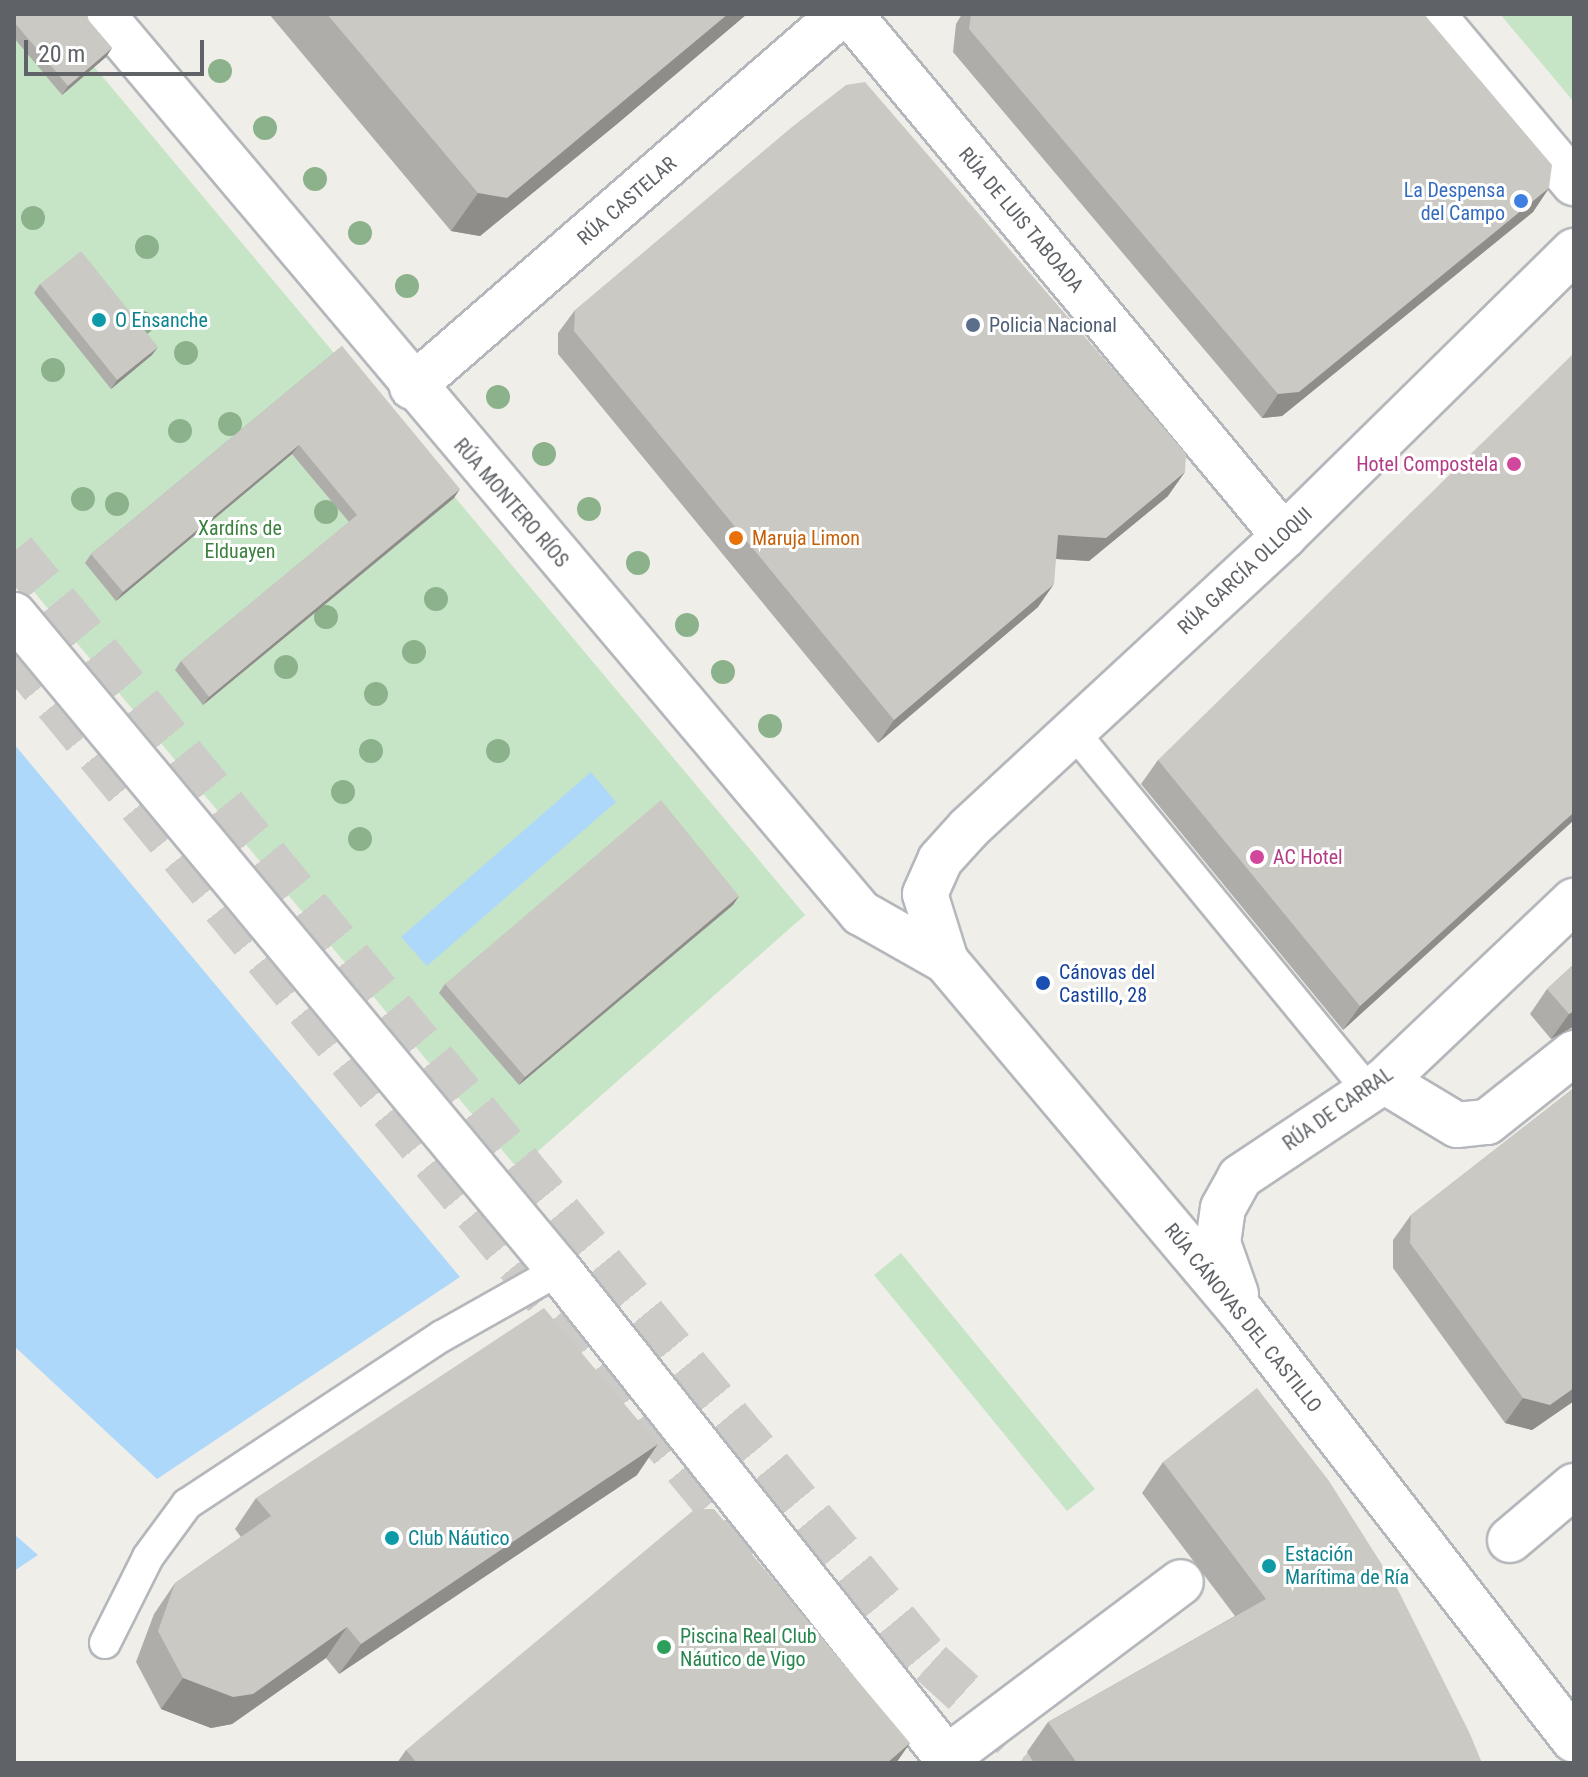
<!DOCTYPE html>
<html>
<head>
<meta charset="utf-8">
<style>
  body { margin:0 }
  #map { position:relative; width:1588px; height:1777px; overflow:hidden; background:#f0eee8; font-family:"Roboto Condensed",sans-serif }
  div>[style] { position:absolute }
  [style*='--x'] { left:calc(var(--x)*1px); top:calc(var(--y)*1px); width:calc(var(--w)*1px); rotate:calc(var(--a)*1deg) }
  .green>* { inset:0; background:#c6e5c6 }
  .water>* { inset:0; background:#aed8f9 }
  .primary-tunnel>* { height:44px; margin-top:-22px; transform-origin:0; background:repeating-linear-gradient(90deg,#cccbc8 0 44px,transparent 0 66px) }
  .roads { filter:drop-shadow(2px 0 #b4b7bb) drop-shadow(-2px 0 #b4b7bb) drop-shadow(0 2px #b4b7bb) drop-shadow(0 -2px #b4b7bb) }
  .service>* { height:30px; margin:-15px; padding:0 15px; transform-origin:15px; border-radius:15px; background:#fff }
  .pedestrian>* { height:44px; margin:-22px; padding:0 22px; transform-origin:22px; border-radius:22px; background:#fff }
  .minor>* { height:44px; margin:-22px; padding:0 22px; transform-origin:22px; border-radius:22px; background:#fff }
  .tertiary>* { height:44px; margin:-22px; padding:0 22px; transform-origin:22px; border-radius:22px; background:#fff }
  .trees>* { width:24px; height:24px; margin:-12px; border-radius:50%; background:#8cb28b }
  .wall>* { inset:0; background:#afada9 }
  .shaded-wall>* { inset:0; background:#8e8d89 }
  .building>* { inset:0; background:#cbc9c4 }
  .dots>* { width:22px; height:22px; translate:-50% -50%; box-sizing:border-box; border:4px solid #fff; border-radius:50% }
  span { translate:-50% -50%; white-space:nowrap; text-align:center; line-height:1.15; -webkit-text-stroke:6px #fff; paint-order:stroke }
  .shop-label { font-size:20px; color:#366cbe }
  .right { translate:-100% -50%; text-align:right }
  .street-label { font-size:20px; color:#5f6266 }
  .culture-label { font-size:20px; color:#0d838f }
  .left { translate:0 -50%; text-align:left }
  .service-label { font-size:20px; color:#4e5e75 }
  .hotel-label { font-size:20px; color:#b23c85 }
  .park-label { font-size:20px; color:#3b813f }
  .food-label { font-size:20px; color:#c56008 }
  .transit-label { font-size:20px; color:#164399 }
  .leisure-label { font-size:20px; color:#27864d }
  .frame { position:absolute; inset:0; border:16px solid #5f6266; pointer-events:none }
  .scale { position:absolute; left:24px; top:40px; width:180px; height:36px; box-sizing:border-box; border:4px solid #5f6266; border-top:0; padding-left:10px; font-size:24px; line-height:28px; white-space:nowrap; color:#5f6266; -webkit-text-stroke:6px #fff; paint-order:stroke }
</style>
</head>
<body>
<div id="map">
  <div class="green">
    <div style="clip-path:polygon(14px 14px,50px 14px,805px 915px,518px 1169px,14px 568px)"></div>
    <div style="clip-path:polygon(1500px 14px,1574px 14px,1574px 102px)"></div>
    <div style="clip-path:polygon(901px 1253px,1095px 1489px,1067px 1511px,874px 1275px)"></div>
  </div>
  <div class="water">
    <div style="clip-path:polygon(14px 744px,460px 1277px,157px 1479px,14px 1346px)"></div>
    <div style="clip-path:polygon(591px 772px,616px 802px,427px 966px,401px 937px)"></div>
    <div style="clip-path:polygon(14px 1534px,38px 1555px,14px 1571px)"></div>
  </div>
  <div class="primary-tunnel">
    <div style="--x:14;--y:551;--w:1441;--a:50.49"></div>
    <div style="--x:931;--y:1663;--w:149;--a:42.3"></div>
    <div style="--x:14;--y:652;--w:1189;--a:50.53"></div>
  </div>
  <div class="roads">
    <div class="service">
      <div style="--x:1073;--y:731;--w:466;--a:50.6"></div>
      <div style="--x:105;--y:1643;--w:96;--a:-63.4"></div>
      <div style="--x:148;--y:1557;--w:66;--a:-53.7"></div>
      <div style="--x:187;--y:1504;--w:305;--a:-33.4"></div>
      <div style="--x:442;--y:1336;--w:134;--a:-29.4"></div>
    </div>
    <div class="pedestrian">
      <div style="--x:14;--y:615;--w:852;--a:50.24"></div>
      <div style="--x:559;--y:1270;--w:630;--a:51.51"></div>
      <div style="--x:1510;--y:1540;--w:84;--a:-40.2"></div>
      <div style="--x:948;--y:1757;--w:291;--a:-36.9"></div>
    </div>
    <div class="minor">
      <div style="--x:102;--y:14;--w:1177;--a:49.83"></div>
      <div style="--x:861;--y:913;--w:98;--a:29.5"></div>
      <div style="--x:850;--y:14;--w:679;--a:50.26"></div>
      <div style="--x:1432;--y:14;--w:221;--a:50"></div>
      <div style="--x:412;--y:387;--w:568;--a:-41.01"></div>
      <div style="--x:1384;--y:1081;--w:85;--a:31.1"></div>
      <div style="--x:1457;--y:1125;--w:30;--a:-6"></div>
      <div style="--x:1487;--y:1122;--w:111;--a:-38.4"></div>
      <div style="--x:1236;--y:1294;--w:54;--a:-109.4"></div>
      <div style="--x:1218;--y:1243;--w:35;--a:-82"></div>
      <div style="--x:1223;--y:1208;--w:35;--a:-61"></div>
      <div style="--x:1240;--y:1177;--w:173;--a:-33.7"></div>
      <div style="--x:1384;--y:1081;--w:262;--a:-43.5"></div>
      <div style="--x:1244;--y:1315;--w:463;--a:-130.1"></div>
      <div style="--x:946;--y:961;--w:70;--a:-107.4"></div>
      <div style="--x:925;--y:894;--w:37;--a:-66"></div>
      <div style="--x:940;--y:860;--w:43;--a:-47.8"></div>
      <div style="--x:969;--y:828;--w:430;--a:-42.8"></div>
      <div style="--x:1284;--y:536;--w:407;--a:-44.5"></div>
    </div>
    <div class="tertiary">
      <div style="--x:1244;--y:1315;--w:538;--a:52.17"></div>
    </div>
  </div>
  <div class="trees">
    <div style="left:220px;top:71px"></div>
    <div style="left:265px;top:128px"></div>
    <div style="left:315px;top:179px"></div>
    <div style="left:33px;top:218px"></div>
    <div style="left:360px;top:233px"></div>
    <div style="left:147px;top:247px"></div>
    <div style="left:407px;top:286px"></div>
    <div style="left:142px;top:323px"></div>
    <div style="left:186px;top:353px"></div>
    <div style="left:53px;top:370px"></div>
    <div style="left:498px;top:397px"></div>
    <div style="left:230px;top:424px"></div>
    <div style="left:180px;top:431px"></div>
    <div style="left:544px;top:454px"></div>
    <div style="left:83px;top:499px"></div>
    <div style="left:117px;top:504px"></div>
    <div style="left:589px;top:509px"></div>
    <div style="left:326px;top:512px"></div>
    <div style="left:638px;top:563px"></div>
    <div style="left:436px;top:599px"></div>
    <div style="left:326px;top:617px"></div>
    <div style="left:687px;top:625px"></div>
    <div style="left:414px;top:652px"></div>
    <div style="left:286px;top:667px"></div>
    <div style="left:723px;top:672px"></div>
    <div style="left:376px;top:694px"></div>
    <div style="left:770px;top:726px"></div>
    <div style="left:371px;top:751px"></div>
    <div style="left:498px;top:751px"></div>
    <div style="left:343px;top:792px"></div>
    <div style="left:360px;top:839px"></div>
  </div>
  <div class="wall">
    <div style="clip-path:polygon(14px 14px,89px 21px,112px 48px,106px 57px,62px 95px,14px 38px)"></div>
    <div style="clip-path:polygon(269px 14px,747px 14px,617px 124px,480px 236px,451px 231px)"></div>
    <div style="clip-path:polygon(962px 14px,1424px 14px,1549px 188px,1533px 212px,1282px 416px,1262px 418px,953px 52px,956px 24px)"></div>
    <div style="clip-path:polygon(40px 284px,152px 355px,111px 389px,34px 293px)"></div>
    <div style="clip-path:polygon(575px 310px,1168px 496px,1089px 561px,1056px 559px,1038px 607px,878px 743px,558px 354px,558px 333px)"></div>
    <div style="clip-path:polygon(342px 346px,454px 498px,203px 705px,175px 670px,181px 661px,349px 522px,292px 454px,116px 601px,85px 563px,91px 554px)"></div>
    <div style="clip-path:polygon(1158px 760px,1574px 820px,1343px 1030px,1141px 784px)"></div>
    <div style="clip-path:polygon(739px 896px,733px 905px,519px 1085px,439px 993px,445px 984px)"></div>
    <div style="clip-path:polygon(1574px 964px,1574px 1029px,1571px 1028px,1551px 1039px,1530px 1014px,1547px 989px)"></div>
    <div style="clip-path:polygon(1574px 1088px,1574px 1401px,1532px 1430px,1505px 1423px,1393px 1268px,1393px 1240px,1411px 1215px)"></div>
    <div style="clip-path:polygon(1163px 1462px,1482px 1763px,1034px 1763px,1027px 1752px,1048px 1722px,1235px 1616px,1142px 1493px)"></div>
    <div style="clip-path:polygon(637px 1475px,339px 1674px,326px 1658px,232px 1724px,211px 1728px,161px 1709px,136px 1662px,154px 1614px,175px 1583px,241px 1537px,235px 1529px,256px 1498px)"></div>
    <div style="clip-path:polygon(910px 1743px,896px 1763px,397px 1763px,406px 1750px)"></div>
  </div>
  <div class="shaded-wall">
    <div style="clip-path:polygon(728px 14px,747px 14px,617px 124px,480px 236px,451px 231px,478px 193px)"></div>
    <div style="clip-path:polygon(112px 48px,106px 57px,62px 95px,68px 86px)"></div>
    <div style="clip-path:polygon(1549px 188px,1533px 212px,1282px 416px,1262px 418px,1278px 394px)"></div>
    <div style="clip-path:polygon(158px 347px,152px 355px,111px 389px,117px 380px)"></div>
    <div style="clip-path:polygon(299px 445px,292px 454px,116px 601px,123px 592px)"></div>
    <div style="clip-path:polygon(1185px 472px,1168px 496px,1089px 561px,1042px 558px,1058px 535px)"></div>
    <div style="clip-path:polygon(460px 489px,454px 498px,203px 705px,209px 697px)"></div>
    <div style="clip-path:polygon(1054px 584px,1038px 607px,878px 743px,894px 720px)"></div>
    <div style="clip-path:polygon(1574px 812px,1574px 820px,1343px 1030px,1360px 1006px)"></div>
    <div style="clip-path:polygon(739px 896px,733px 905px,519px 1085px,525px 1077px)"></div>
    <div style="clip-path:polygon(1574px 1011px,1574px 1029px,1571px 1028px,1551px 1039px,1569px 1014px)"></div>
    <div style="clip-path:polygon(1574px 1388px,1574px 1401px,1532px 1430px,1505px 1423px,1523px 1398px)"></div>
    <div style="clip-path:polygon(658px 1444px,637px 1475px,339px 1674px,361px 1644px)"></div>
    <div style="clip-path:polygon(347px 1627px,326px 1658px,232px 1724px,211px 1728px,161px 1709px,183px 1678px)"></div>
    <div style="clip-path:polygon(910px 1743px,896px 1763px,887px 1763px)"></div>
  </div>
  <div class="building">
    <div style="clip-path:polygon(14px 14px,87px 14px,89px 21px,112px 48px,68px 86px,14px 22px)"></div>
    <div style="clip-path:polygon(327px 14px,728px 14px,507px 198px,478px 193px)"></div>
    <div style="clip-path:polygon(971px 14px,1424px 14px,1552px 165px,1549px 188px,1299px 392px,1278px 394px,969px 29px)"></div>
    <div style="clip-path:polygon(865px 82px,1186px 454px,1185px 472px,1106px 538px,1058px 535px,1054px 584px,894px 720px,574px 331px,575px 310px,792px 127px,846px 85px)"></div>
    <div style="clip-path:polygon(81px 251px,158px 347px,117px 380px,40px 284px)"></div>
    <div style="clip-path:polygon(342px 346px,460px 489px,209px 697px,181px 661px,357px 515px,299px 445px,123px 592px,91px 554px)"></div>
    <div style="clip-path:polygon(1574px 353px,1574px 812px,1360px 1006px,1158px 760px)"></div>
    <div style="clip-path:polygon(661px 800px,739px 896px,525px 1077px,445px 984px)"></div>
    <div style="clip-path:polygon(1574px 964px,1574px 1011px,1569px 1014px,1547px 989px)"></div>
    <div style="clip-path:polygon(1574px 1088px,1574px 1388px,1550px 1405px,1523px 1398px,1410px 1243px,1411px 1215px)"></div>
    <div style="clip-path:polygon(544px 1308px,658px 1444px,361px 1644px,347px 1627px,253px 1694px,233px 1697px,183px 1678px,158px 1631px,175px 1583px,271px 1516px,256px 1498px)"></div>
    <div style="clip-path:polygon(1257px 1388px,1329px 1481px,1398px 1590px,1470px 1734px,1482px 1763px,1077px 1763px,1048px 1722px,1266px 1599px,1163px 1462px)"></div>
    <div style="clip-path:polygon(695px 1509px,714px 1509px,910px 1743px,887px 1763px,417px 1763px,406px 1750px)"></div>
  </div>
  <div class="dots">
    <div style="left:1521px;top:201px;background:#3f7fe0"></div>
    <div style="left:99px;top:320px;background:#0f9aa8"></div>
    <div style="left:973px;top:325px;background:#5c6f8a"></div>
    <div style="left:1514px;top:464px;background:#d1479c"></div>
    <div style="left:736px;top:538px;background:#e8710a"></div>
    <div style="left:1257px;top:857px;background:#d1479c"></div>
    <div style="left:1043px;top:983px;background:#1a4fb4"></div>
    <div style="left:392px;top:1538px;background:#0f9aa8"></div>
    <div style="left:1269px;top:1566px;background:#0f9aa8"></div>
    <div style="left:664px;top:1647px;background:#2e9e5b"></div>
  </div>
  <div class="shop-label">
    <span class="right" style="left:1505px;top:202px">La Despensa<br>del Campo</span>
  </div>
  <div class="street-label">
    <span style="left:627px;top:201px;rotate:-41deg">RÚA CASTELAR</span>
    <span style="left:1021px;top:220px;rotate:50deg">RÚA DE LUIS TABOADA</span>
    <span style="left:511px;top:503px;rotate:49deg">RÚA MONTERO RÍOS</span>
    <span style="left:1245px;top:571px;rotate:-43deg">RÚA GARCÍA OLLOQUI</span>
    <span style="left:1338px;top:1109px;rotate:-35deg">RÚA DE CARRAL</span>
    <span style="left:1243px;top:1318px;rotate:51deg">RÚA CÁNOVAS DEL CASTILLO</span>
  </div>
  <div class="culture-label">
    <span class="left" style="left:115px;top:320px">O Ensanche</span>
    <span class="left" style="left:408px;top:1538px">Club Náutico</span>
    <span class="left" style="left:1285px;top:1566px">Estación<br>Marítima de Ría</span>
  </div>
  <div class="service-label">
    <span class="left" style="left:989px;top:325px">Policia Nacional</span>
  </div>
  <div class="hotel-label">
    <span class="right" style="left:1498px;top:464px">Hotel Compostela</span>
    <span class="left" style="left:1273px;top:857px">AC Hotel</span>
  </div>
  <div class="park-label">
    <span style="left:240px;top:540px">Xardíns de<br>Elduayen</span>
  </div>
  <div class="food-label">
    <span class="left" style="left:752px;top:538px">Maruja Limon</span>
  </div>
  <div class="transit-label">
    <span class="left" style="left:1059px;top:984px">Cánovas del<br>Castillo, 28</span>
  </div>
  <div class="leisure-label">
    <span class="left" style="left:680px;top:1648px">Piscina Real Club<br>Náutico de Vigo</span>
  </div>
  <div class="frame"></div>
  <div class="scale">20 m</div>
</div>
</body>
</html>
